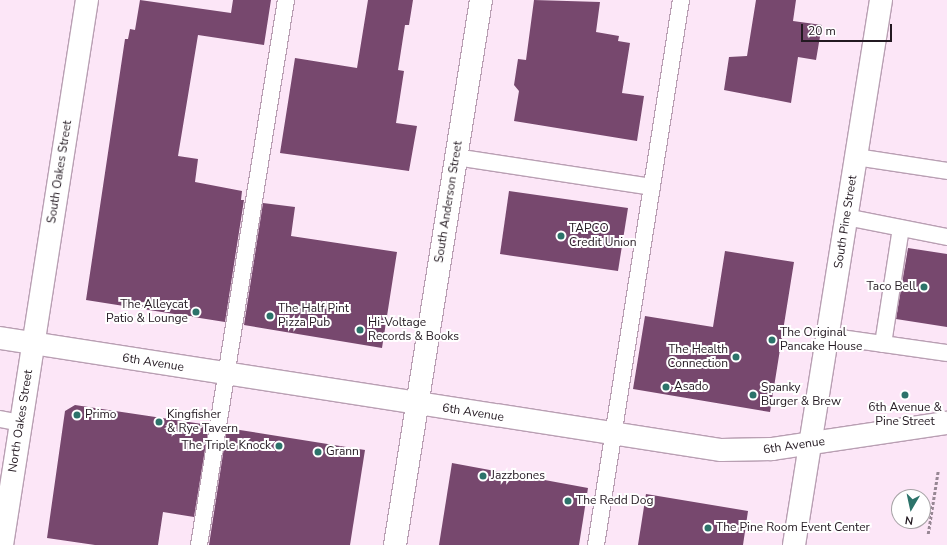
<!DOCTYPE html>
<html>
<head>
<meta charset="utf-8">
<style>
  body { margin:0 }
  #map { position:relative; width:947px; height:545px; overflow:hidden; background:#fce6f7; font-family:"Nunito Sans",sans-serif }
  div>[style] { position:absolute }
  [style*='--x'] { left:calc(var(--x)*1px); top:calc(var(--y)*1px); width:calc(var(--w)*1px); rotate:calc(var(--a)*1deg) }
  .building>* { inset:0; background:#77486e }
  .path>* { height:2.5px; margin-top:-1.25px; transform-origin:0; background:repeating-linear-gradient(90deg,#978794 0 3px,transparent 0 5px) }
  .roads { filter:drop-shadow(1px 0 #b99fb3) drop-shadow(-1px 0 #b99fb3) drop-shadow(0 1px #b99fb3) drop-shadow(0 -1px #b99fb3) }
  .service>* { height:16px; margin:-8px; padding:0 8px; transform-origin:8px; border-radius:8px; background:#fff }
  .minor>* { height:22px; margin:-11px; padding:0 11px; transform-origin:11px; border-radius:11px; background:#fff }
  .primary>* { height:22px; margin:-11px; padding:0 11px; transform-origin:11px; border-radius:11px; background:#fff }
  .dots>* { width:11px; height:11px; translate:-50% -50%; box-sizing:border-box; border:2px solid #fff; border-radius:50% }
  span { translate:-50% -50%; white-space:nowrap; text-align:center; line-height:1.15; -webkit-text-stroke:4px #fff; paint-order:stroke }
  .street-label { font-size:12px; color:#231921 }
  .poi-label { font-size:12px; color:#231921 }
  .left { translate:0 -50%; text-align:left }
  .right { translate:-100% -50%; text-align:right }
  .north { position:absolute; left:891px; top:489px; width:40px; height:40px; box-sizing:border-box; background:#fff; border:1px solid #a7a3a6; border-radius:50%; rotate:189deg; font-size:11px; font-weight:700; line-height:16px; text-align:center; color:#231921 }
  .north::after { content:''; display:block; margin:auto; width:14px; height:18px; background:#2c736a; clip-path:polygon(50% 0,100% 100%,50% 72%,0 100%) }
  .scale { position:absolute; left:801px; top:24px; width:91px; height:18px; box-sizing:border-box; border:2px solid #231921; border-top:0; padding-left:5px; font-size:12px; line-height:14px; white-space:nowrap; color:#231921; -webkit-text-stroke:3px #fff; paint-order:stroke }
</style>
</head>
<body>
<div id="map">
  <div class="building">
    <div style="clip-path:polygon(140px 0,231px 13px,233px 0,271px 0,264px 45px,198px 35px,178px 156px,198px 159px,195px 182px,242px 191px,241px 200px,244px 200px,225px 322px,86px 300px,125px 39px,128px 39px,130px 29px,135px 30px)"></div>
    <div style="clip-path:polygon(368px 0,413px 0,409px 25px,405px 25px,398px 70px,404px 71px,396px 123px,417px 126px,409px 171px,280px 153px,295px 58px,357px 68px)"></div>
    <div style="clip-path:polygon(534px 0,600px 2px,596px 32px,619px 36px,618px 41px,630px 43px,622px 93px,644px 96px,637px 141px,514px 121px,519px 91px,514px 85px,518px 59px,526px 60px)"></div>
    <div style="clip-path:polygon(756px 0,796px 0,793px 21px,822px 25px,816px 60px,798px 57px,791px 103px,724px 90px,729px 57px,747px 56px)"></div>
    <div style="clip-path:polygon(509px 191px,628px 208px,618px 271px,500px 254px)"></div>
    <div style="clip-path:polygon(263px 203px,295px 207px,291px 236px,397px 252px,382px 348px,244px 325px)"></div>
    <div style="clip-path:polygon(908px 248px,947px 254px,947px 327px,896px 319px)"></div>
    <div style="clip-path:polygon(725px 251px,794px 262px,770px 412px,633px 389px,645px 316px,713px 327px)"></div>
    <div style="clip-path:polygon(75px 405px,209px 425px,194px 517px,163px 512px,158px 545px,95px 545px,47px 538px,65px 411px)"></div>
    <div style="clip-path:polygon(227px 428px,365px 450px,350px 545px,209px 545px)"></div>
    <div style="clip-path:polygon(452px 463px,588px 488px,579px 545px,439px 545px)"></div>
    <div style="clip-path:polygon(646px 494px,748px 511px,743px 545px,638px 545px)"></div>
  </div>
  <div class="path">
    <div style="--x:928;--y:534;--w:64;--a:-81"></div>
  </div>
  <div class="roads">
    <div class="service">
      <div style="--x:456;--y:157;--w:198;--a:8.7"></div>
      <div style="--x:856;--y:157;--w:92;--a:8.7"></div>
      <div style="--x:846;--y:217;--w:103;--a:11.2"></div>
      <div style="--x:827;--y:336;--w:121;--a:8.1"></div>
      <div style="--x:883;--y:344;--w:117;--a:-81.2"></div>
      <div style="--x:0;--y:419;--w:21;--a:11"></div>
      <div style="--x:199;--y:545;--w:552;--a:-80.93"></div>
      <div style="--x:596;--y:545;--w:552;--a:-81.14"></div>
    </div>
    <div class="minor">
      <div style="--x:2;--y:545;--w:552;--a:-81.14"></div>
      <div style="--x:395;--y:545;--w:552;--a:-81.03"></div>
      <div style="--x:794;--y:545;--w:552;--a:-80.93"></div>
    </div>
    <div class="primary">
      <div style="--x:0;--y:338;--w:730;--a:8.83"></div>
      <div style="--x:721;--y:450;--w:51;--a:-1.1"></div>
      <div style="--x:772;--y:449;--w:177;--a:-8.5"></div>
    </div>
  </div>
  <div class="dots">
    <div style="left:561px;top:236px;background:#2c736a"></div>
    <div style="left:924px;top:287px;background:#2c736a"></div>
    <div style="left:196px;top:312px;background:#2c736a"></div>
    <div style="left:270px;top:316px;background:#2c736a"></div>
    <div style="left:360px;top:330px;background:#2c736a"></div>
    <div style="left:772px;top:340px;background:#2c736a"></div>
    <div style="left:736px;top:357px;background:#2c736a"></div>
    <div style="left:666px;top:387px;background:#2c736a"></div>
    <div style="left:753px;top:395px;background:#2c736a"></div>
    <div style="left:905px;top:395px;background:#2c736a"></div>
    <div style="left:77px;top:415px;background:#2c736a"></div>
    <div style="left:159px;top:422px;background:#2c736a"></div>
    <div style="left:279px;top:446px;background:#2c736a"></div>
    <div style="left:318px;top:452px;background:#2c736a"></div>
    <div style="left:483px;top:476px;background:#2c736a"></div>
    <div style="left:568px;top:501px;background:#2c736a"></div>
    <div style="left:708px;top:528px;background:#2c736a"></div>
  </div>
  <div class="street-label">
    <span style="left:60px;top:172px;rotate:-81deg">South Oakes Street</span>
    <span style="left:449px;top:202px;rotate:-81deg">South Anderson Street</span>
    <span style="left:846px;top:222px;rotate:-81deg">South Pine Street</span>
    <span style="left:153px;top:363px;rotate:9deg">6th Avenue</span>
    <span style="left:473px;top:413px;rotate:9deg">6th Avenue</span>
    <span style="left:21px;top:421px;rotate:-81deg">North Oakes Street</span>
    <span style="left:794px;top:446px;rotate:-8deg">6th Avenue</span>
  </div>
  <div class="poi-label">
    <span class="left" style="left:569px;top:236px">TAPCO<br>Credit Union</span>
    <span class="right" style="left:916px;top:287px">Taco Bell</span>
    <span class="right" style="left:188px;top:312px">The Alleycat<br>Patio &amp; Lounge</span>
    <span class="left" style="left:278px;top:316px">The Half Pint<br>Pizza Pub</span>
    <span class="left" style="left:368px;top:330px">Hi-Voltage<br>Records &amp; Books</span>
    <span class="left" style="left:780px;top:340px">The Original<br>Pancake House</span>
    <span class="right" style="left:728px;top:357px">The Health<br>Connection</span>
    <span class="left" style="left:674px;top:387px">Asado</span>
    <span class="left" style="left:761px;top:395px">Spanky<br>Burger &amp; Brew</span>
    <span style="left:905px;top:415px">6th Avenue &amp;<br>Pine Street</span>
    <span class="left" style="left:85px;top:415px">Primo</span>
    <span class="left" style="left:167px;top:422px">Kingfisher<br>&amp; Rye Tavern</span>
    <span class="right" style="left:271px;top:446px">The Triple Knock</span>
    <span class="left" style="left:326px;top:452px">Grann</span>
    <span class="left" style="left:491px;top:476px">Jazzbones</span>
    <span class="left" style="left:576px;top:501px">The Redd Dog</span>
    <span class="left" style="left:716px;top:528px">The Pine Room Event Center</span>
  </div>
  <div class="north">N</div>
  <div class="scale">20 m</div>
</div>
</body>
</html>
